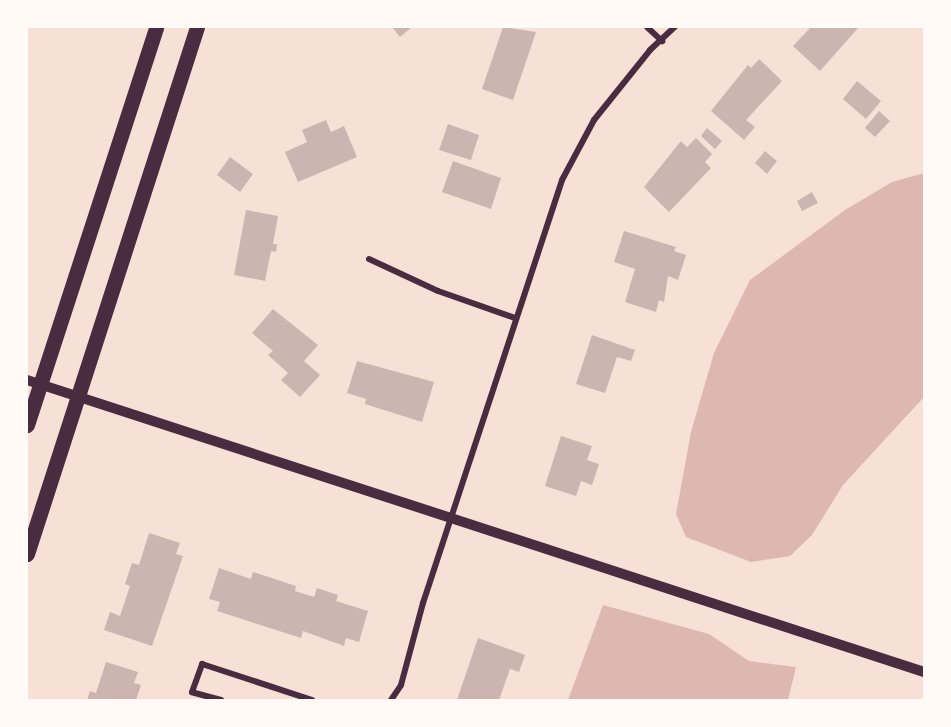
<!DOCTYPE html>
<html>
<head>
<meta charset="utf-8">
<style>
  body { margin:0 }
  #map { position:relative; width:951px; height:727px; overflow:hidden; background:#f7e1d7; font-family:Rubik,sans-serif }
  div>[style] { position:absolute }
  [style*='--x'] { left:calc(var(--x)*1px); top:calc(var(--y)*1px); width:calc(var(--w)*1px); rotate:calc(var(--a)*1deg) }
  .water>* { inset:0; background:#dcb8b0 }
  .building>* { inset:0; background:#ccb4b1 }
  .minor>* { height:6px; margin:-3px; padding:0 3px; transform-origin:3px; border-radius:3px; background:#4a2c40 }
  .tertiary>* { height:10px; margin:-5px; padding:0 5px; transform-origin:5px; border-radius:5px; background:#4a2c40 }
  .primary>* { height:15px; margin:-7.5px; padding:0 7.5px; transform-origin:7.5px; border-radius:7.5px; background:#4a2c40 }
  span { translate:-50% -50%; white-space:nowrap; text-align:center; line-height:1.15; -webkit-text-stroke:5px #fffaf5; paint-order:stroke }
  .frame { position:absolute; inset:0; border:28px solid #fffaf5; pointer-events:none }
</style>
</head>
<body>
<div id="map">
  <div class="water">
    <div style="clip-path:polygon(924px 173px,924px 397px,843px 485px,812px 535px,790px 556px,751px 562px,686px 537px,676px 514px,691px 432px,714px 353px,750px 280px,845px 210px,892px 182px)"></div>
    <div style="clip-path:polygon(603px 605px,709px 634px,749px 661px,796px 667px,788px 700px,568px 700px)"></div>
  </div>
  <div class="building">
    <div style="clip-path:polygon(392px 27px,412px 27px,400px 37px)"></div>
    <div style="clip-path:polygon(503px 27px,536px 32px,513px 100px,482px 89px)"></div>
    <div style="clip-path:polygon(811px 27px,859px 27px,820px 71px,793px 46px)"></div>
    <div style="clip-path:polygon(759px 59px,782px 81px,746px 120px,755px 127px,744px 140px,711px 111px,748px 65px,751px 68px)"></div>
    <div style="clip-path:polygon(857px 81px,881px 101px,866px 119px,843px 99px)"></div>
    <div style="clip-path:polygon(879px 111px,890px 121px,875px 137px,865px 128px)"></div>
    <div style="clip-path:polygon(326px 120px,331px 132px,344px 126px,357px 157px,298px 182px,285px 152px,307px 142px,302px 130px)"></div>
    <div style="clip-path:polygon(448px 124px,479px 135px,471px 160px,439px 150px)"></div>
    <div style="clip-path:polygon(707px 128px,722px 141px,715px 149px,701px 136px)"></div>
    <div style="clip-path:polygon(696px 138px,712px 154px,705px 162px,711px 168px,669px 212px,644px 187px,681px 141px,687px 147px)"></div>
    <div style="clip-path:polygon(765px 151px,777px 161px,767px 174px,755px 163px)"></div>
    <div style="clip-path:polygon(230px 157px,253px 174px,240px 192px,217px 175px)"></div>
    <div style="clip-path:polygon(453px 161px,501px 178px,491px 209px,442px 192px)"></div>
    <div style="clip-path:polygon(812px 192px,818px 203px,802px 211px,797px 201px)"></div>
    <div style="clip-path:polygon(246px 210px,278px 216px,273px 244px,277px 244px,276px 252px,271px 251px,265px 281px,234px 275px)"></div>
    <div style="clip-path:polygon(624px 231px,676px 247px,674px 251px,686px 255px,678px 280px,668px 276px,664px 302px,659px 300px,656px 312px,625px 302px,635px 269px,614px 262px)"></div>
    <div style="clip-path:polygon(273px 309px,318px 345px,304px 361px,320px 375px,300px 397px,281px 380px,288px 373px,268px 355px,273px 351px,252px 333px)"></div>
    <div style="clip-path:polygon(592px 335px,635px 350px,631px 361px,617px 357px,605px 393px,576px 384px)"></div>
    <div style="clip-path:polygon(357px 361px,434px 382px,422px 422px,365px 404px,366px 399px,347px 393px)"></div>
    <div style="clip-path:polygon(561px 436px,592px 446px,587px 460px,599px 464px,592px 485px,581px 481px,576px 496px,545px 486px)"></div>
    <div style="clip-path:polygon(149px 533px,180px 543px,176px 554px,183px 556px,152px 646px,104px 630px,110px 612px,120px 616px,130px 586px,125px 584px,132px 563px,139px 565px)"></div>
    <div style="clip-path:polygon(219px 568px,251px 579px,253px 572px,296px 586px,295px 591px,314px 597px,317px 588px,338px 595px,336px 601px,368px 611px,359px 642px,346px 638px,344px 646px,303px 631px,301px 638px,217px 611px,220px 602px,209px 599px)"></div>
    <div style="clip-path:polygon(478px 638px,525px 655px,519px 672px,510px 669px,499px 700px,457px 700px)"></div>
    <div style="clip-path:polygon(106px 662px,138px 672px,134px 683px,141px 685px,136px 700px,87px 700px,90px 691px,96px 693px)"></div>
  </div>
  <div class="minor">
    <div style="--x:647;--y:27;--w:21;--a:43"></div>
    <div style="--x:369;--y:259;--w:76;--a:24.9"></div>
    <div style="--x:438;--y:291;--w:82;--a:19.3"></div>
    <div style="--x:221;--y:700;--w:30;--a:-165"></div>
    <div style="--x:192;--y:692;--w:30;--a:-70"></div>
    <div style="--x:202;--y:664;--w:116;--a:18.1"></div>
    <div style="--x:391;--y:700;--w:18;--a:-56"></div>
    <div style="--x:401;--y:685;--w:85;--a:-75"></div>
    <div style="--x:423;--y:603;--w:445;--a:-71.8"></div>
    <div style="--x:562;--y:180;--w:68;--a:-61.9"></div>
    <div style="--x:594;--y:120;--w:90;--a:-51.3"></div>
    <div style="--x:650;--y:50;--w:34;--a:-43"></div>
  </div>
  <div class="tertiary">
    <div style="--x:27;--y:380;--w:943;--a:18.03"></div>
  </div>
  <div class="primary">
    <div style="--x:27;--y:425;--w:418;--a:-72"></div>
    <div style="--x:27;--y:554;--w:554;--a:-72.12"></div>
  </div>
  <div class="frame"></div>
</div>
</body>
</html>
